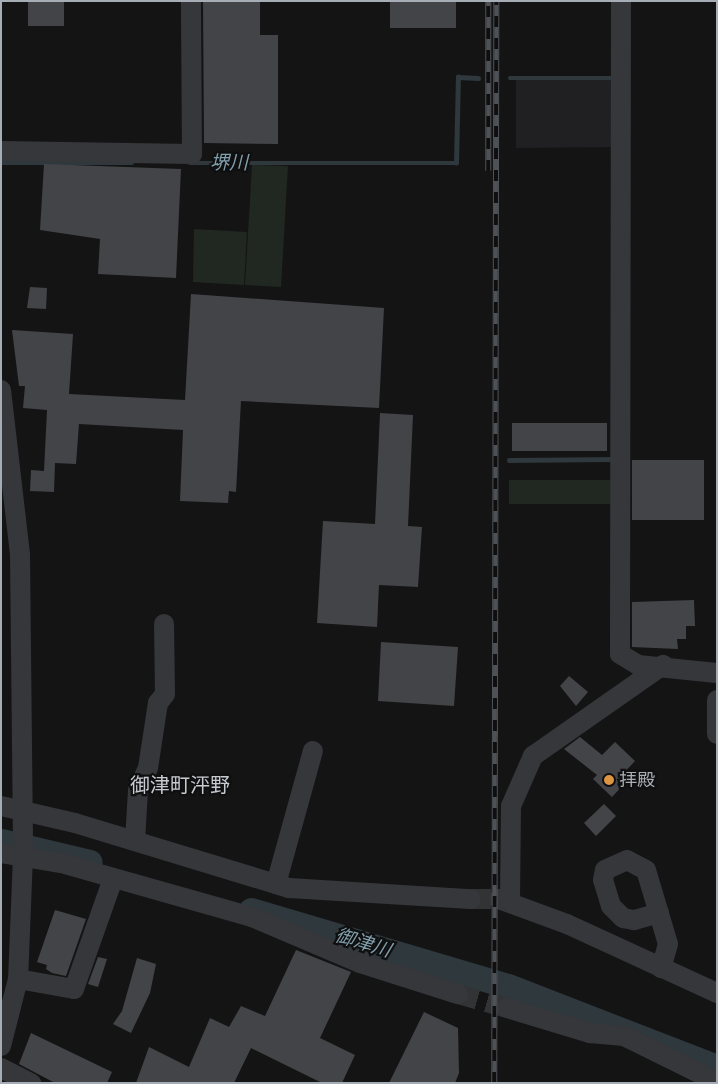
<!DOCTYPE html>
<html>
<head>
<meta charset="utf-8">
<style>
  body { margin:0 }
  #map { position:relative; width:718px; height:1084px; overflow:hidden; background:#141415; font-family:Roboto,"Noto Sans JP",sans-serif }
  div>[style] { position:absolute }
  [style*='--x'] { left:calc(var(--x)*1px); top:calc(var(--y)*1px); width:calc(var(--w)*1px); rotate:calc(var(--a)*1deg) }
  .built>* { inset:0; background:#202022 }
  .green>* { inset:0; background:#202821 }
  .stream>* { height:4.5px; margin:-2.25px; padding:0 2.25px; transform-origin:2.25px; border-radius:2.25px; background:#2e383d }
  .river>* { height:25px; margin:-12.5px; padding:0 12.5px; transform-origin:12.5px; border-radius:12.5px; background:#2e383d }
  .building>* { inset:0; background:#434448 }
  .minor-tunnel>* { height:20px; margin-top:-10px; transform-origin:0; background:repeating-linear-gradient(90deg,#313335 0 20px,transparent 0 30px) }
  .minor>* { height:20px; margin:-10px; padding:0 10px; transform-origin:10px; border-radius:10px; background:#35373a }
  .rail>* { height:5.5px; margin-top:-2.75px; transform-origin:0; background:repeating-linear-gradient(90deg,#0f0f10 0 11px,#4e5155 0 22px); box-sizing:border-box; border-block:1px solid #4e5155 }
  .dots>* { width:14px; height:14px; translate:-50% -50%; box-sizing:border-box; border:2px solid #0f0f10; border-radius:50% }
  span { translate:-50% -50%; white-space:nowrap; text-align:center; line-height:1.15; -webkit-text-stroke:4.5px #0f0f10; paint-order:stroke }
  .poi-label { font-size:18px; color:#a7adb4 }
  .left { translate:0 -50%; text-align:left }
  .water-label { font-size:19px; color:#819eac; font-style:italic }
  .quarter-label { font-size:20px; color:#c7cbd1 }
  .frame { position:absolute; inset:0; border:2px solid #a7adb4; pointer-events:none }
</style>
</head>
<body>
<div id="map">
  <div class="built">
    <div style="clip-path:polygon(516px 80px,615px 80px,615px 147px,516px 148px)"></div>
  </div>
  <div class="green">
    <div style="clip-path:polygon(252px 165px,288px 166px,281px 287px,245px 285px)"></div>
    <div style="clip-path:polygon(194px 229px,247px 232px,244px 285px,193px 282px)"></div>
    <div style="clip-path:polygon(509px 480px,616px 480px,616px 504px,509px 504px)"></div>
  </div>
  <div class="stream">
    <div style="--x:510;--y:78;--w:104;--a:0"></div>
    <div style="--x:1;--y:163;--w:131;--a:0"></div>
    <div style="--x:190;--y:163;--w:266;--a:0"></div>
    <div style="--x:456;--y:163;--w:86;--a:-88.7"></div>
    <div style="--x:458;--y:77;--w:20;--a:3"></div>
    <div style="--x:509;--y:460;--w:106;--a:-0.5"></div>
  </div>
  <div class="river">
    <div style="--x:1;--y:841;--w:91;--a:13.3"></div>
    <div style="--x:251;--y:910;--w:268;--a:16.5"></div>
    <div style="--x:508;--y:986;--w:224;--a:21.2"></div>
  </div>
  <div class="building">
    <div style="clip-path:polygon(28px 1px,64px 1px,64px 26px,28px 26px)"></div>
    <div style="clip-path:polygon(203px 1px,260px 1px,260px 35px,278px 35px,278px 144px,204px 143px)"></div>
    <div style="clip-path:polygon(390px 1px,456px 1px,456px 28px,390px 28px)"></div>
    <div style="clip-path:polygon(44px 164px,181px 169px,176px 278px,98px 274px,100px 239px,40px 230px)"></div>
    <div style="clip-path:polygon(30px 287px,47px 288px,46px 309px,27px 308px)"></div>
    <div style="clip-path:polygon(191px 294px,384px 308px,379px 408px,241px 401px,236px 492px,229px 491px,228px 503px,180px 501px,183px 430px,79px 424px,76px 464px,55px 463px,54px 492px,30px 491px,31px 470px,44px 471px,47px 410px,23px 408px,25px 386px,19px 386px,12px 330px,73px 334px,69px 394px,185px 400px)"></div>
    <div style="clip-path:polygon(380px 413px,413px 415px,408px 526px,422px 527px,418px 587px,379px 585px,377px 627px,317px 623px,323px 521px,375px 524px)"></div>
    <div style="clip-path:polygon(512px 423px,607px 423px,607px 451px,512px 451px)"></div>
    <div style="clip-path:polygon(632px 460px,704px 460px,704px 520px,632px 520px)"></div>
    <div style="clip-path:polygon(694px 600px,695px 626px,686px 626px,686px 639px,677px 639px,678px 649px,632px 647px,632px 602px)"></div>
    <div style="clip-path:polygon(381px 642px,458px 647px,454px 706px,378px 701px)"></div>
    <div style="clip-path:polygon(569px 676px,588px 692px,576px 706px,560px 686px)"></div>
    <div style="clip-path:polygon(580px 737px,602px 755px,615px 742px,635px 761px,620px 777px,626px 782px,612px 797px,593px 779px,597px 775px,564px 749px)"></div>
    <div style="clip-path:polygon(604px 804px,616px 816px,596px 836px,584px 823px)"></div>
    <div style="clip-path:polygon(55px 910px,86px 919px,66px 976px,52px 973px,46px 969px,47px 965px,37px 962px)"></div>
    <div style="clip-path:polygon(296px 950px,351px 972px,320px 1038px,355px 1055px,342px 1083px,322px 1083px,251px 1048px,234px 1083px,136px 1083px,149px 1047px,189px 1067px,210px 1018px,229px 1027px,241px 1006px,265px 1016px)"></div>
    <div style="clip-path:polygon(98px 957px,107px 959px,98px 987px,88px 984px)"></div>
    <div style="clip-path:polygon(137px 958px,156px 964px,150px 993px,131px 1033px,113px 1024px,122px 1011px)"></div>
    <div style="clip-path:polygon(424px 1012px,458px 1028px,459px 1073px,455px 1083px,389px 1083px)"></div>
    <div style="clip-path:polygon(31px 1033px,112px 1072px,107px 1083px,55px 1083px,19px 1064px)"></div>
  </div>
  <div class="minor-tunnel">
    <div style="--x:471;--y:899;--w:28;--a:0"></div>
    <div style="--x:458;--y:994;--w:51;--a:15.9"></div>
  </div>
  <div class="minor">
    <div style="--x:621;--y:1;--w:653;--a:90.09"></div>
    <div style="--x:620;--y:654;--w:21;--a:31"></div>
    <div style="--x:638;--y:665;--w:79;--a:5.8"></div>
    <div style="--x:1;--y:151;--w:191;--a:0.9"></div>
    <div style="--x:192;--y:154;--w:153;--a:-90.4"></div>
    <div style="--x:1;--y:390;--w:166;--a:83.4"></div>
    <div style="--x:20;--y:555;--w:301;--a:89.4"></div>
    <div style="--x:23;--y:856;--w:123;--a:92.3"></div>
    <div style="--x:18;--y:979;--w:69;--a:104.2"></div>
    <div style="--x:717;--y:700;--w:34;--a:90"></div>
    <div style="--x:1;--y:806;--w:76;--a:12.9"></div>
    <div style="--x:75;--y:823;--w:224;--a:16.9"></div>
    <div style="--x:289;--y:888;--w:182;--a:3.5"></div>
    <div style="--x:135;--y:841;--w:51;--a:-86.6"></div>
    <div style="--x:138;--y:790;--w:24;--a:-66"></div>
    <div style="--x:148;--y:768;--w:66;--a:-81.3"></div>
    <div style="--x:158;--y:703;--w:11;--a:-52"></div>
    <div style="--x:165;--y:694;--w:70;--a:-90.8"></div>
    <div style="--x:1;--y:853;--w:61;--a:9.5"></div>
    <div style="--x:61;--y:863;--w:198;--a:15.8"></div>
    <div style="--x:252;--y:917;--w:117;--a:23.1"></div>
    <div style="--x:360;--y:963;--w:103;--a:17.6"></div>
    <div style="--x:276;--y:884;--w:138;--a:-74.5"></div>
    <div style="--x:499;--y:899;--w:72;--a:20.2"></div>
    <div style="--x:567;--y:924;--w:165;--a:24.7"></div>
    <div style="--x:510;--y:900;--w:94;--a:-89.4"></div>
    <div style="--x:511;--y:806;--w:55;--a:-66.3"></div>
    <div style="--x:533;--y:756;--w:159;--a:-35"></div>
    <div style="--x:659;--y:913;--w:26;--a:164"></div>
    <div style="--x:634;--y:920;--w:11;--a:-170"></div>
    <div style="--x:623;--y:918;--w:17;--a:-135"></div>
    <div style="--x:611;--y:906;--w:27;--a:-107"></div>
    <div style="--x:603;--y:880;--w:10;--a:-79"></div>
    <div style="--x:605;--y:870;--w:24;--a:-24"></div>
    <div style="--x:627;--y:860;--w:21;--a:28"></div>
    <div style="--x:646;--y:870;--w:77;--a:73.4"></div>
    <div style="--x:668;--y:944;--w:25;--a:106"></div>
    <div style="--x:18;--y:979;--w:57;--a:10.1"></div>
    <div style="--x:74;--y:989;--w:117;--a:-70.5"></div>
    <div style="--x:507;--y:1008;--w:87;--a:16.8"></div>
    <div style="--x:590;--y:1033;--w:34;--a:5"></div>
    <div style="--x:624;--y:1036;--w:104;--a:26.3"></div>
    <div style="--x:1;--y:1068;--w:34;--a:27"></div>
  </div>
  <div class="rail">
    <div style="--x:488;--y:171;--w:170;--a:-90"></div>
    <div style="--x:494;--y:1083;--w:1082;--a:-89.89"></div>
  </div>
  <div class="dots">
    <div style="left:609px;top:780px;background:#df9442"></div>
  </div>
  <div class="poi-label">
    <span class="left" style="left:619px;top:780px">拝殿</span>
  </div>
  <div class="water-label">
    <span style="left:229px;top:163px">堺川</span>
    <span style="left:363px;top:943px;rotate:17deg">御津川</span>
  </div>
  <div class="quarter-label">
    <span style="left:180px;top:785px">御津町泙野</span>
  </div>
  <div class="frame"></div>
</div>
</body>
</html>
